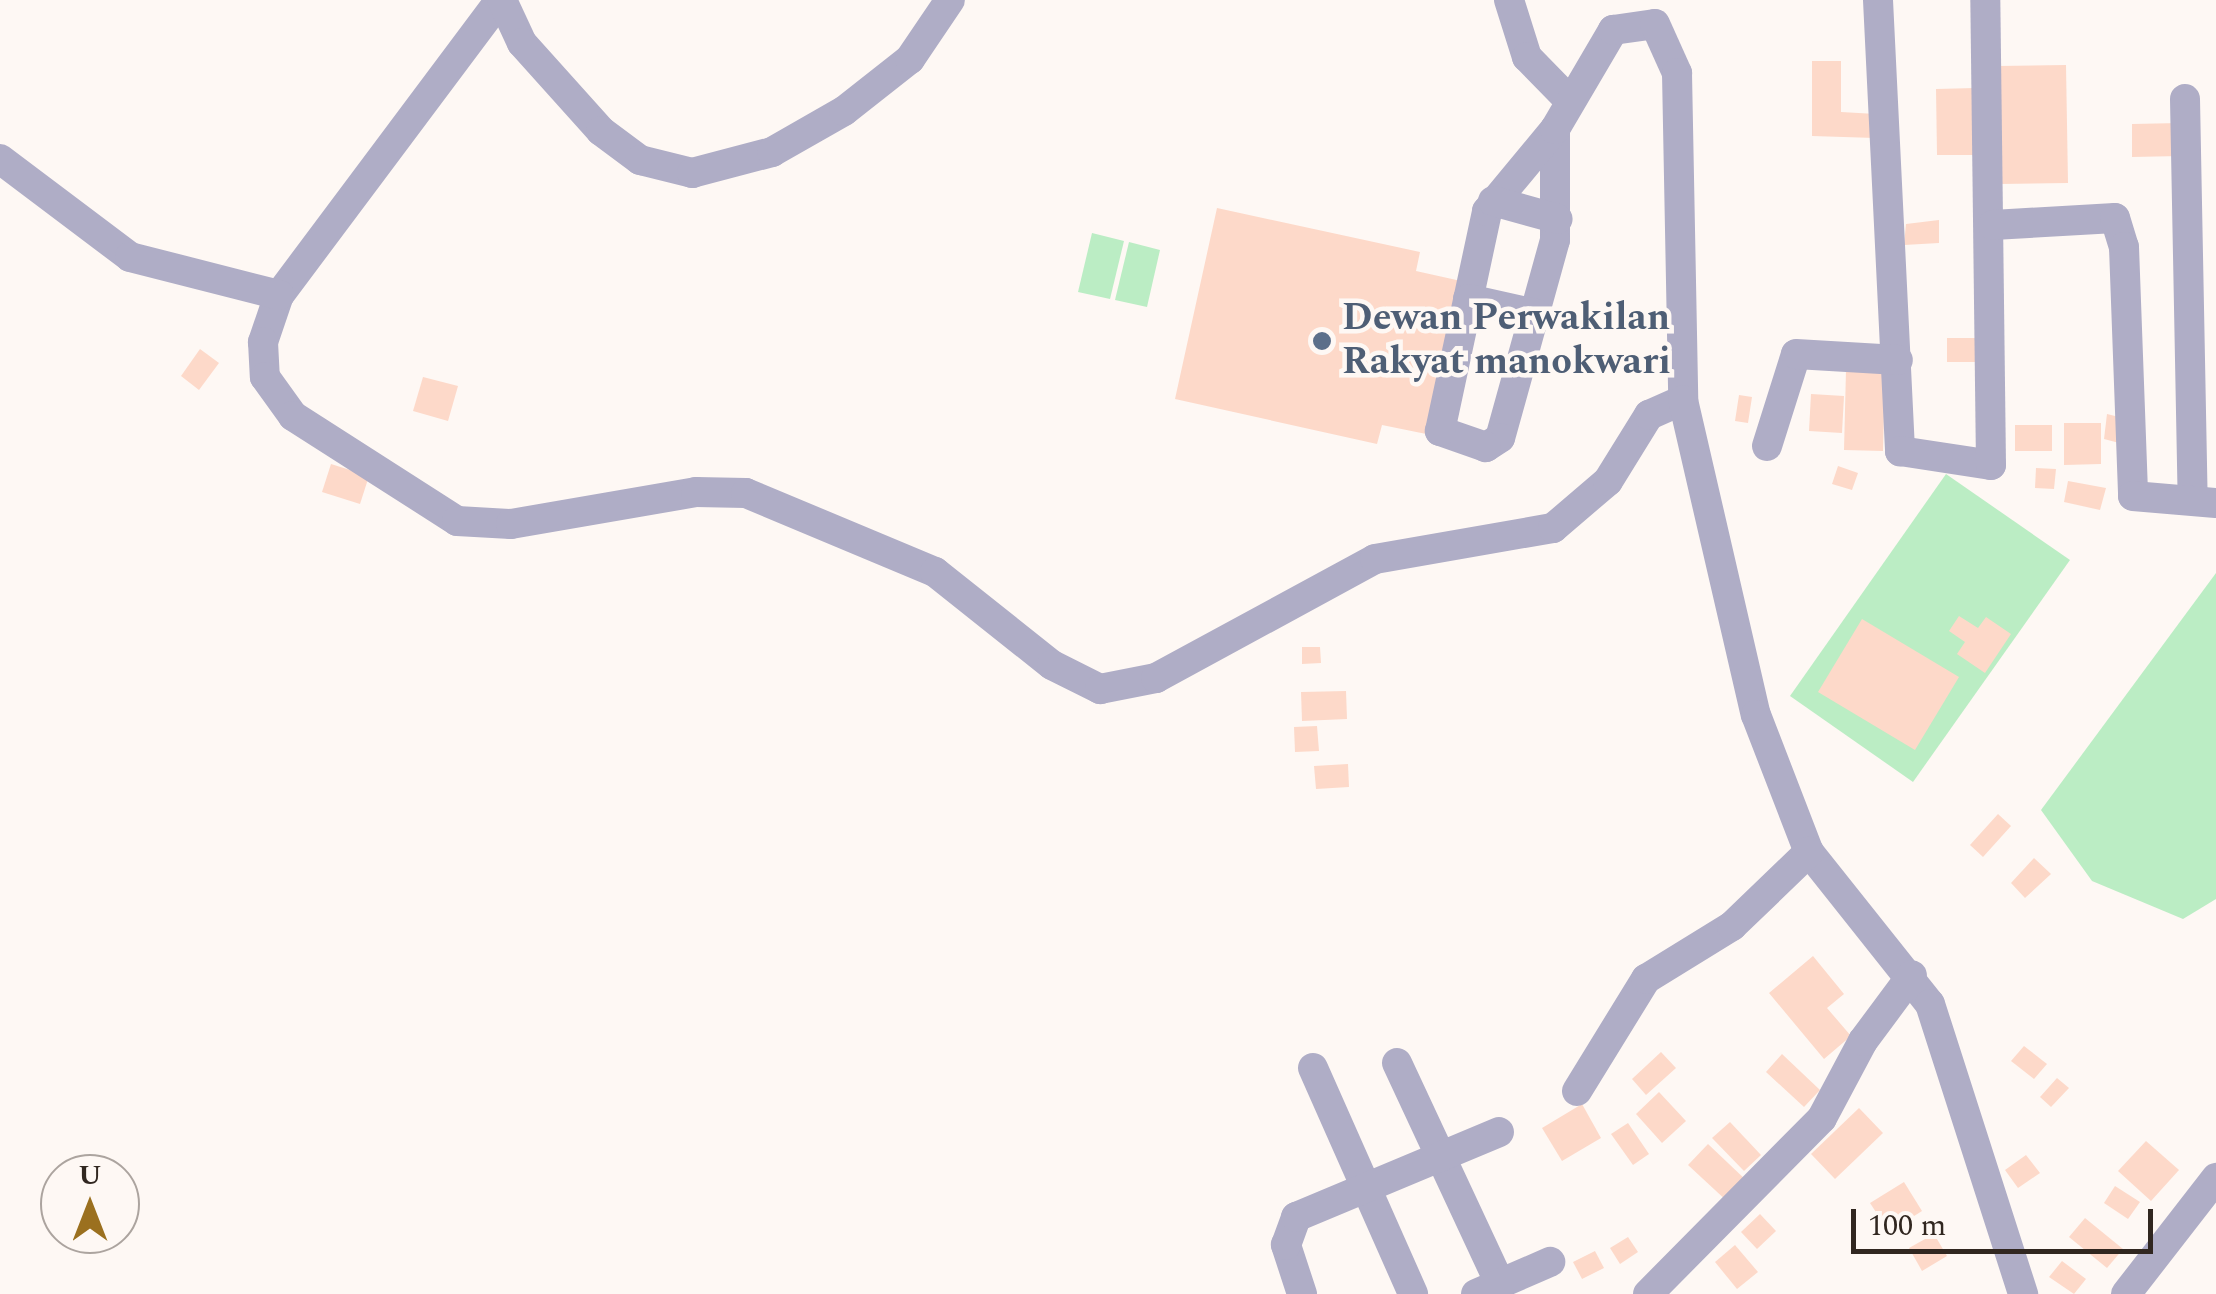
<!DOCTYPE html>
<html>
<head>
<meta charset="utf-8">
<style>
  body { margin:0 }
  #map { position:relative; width:2216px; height:1294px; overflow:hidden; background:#fef8f4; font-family:Spectral,serif }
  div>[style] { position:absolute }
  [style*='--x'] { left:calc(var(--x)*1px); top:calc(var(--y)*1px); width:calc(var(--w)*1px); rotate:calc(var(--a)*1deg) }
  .green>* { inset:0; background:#bbedc4 }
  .building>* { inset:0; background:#fdd9c9 }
  .minor>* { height:30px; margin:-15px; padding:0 15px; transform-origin:15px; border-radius:15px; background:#afadc6 }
  .dots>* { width:28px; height:28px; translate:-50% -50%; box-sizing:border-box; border:5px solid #fef8f4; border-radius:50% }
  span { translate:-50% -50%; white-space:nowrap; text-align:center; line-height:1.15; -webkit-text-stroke:9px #fef8f4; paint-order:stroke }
  .service-label { font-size:38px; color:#4e5e75; font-weight:700 }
  .left { translate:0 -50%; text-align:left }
  .north { position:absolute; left:40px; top:1154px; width:100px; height:100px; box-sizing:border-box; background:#fef8f4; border:2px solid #aca49f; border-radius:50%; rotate:0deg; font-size:28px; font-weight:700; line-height:40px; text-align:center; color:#312720 }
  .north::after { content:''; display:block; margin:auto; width:35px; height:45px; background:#9b701f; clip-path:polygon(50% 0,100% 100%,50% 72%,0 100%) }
  .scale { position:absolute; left:1851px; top:1209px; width:302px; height:45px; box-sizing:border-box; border:5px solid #312720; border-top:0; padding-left:12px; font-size:30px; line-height:35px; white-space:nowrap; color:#312720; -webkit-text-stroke:8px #fef8f4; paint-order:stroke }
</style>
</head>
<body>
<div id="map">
  <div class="green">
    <div style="clip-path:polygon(1092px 233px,1124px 241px,1110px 299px,1078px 292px)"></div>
    <div style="clip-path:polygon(1129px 242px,1160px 250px,1147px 307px,1115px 300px)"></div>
    <div style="clip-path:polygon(1946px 474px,2070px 560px,1913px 782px,1790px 696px)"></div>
    <div style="clip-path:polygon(2216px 573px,2216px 899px,2183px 919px,2092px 881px,2041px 810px)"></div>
  </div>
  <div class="building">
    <div style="clip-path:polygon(1812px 61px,1841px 61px,1841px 112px,1876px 114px,1875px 138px,1812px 136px)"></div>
    <div style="clip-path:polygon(2066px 65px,2068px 183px,2000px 184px,1998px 66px)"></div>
    <div style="clip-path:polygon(1975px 88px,1976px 155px,1937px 155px,1936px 89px)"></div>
    <div style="clip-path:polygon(2180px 123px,2181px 156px,2132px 157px,2132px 124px)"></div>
    <div style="clip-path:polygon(1217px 208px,1420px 252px,1416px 271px,1470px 283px,1436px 436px,1382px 425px,1377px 444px,1175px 399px)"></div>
    <div style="clip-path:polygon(1939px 220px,1939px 243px,1904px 245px,1906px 224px)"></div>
    <div style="clip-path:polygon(1947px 338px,1986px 338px,1986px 362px,1947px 362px)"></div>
    <div style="clip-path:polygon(200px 349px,219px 363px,199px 390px,181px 376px)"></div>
    <div style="clip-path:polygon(1846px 370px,1885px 371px,1883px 451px,1844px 450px)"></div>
    <div style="clip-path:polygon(423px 377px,458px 386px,448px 421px,413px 411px)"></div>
    <div style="clip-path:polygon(1811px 394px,1844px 396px,1842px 433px,1809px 431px)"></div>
    <div style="clip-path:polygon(1739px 395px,1752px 397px,1748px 423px,1735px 421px)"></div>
    <div style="clip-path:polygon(2107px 414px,2127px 419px,2123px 444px,2104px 439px)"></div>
    <div style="clip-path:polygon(2064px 423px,2101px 423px,2101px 464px,2064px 465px)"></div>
    <div style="clip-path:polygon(2015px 425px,2052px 425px,2052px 451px,2015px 451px)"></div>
    <div style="clip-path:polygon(331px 464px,369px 476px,360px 504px,322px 492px)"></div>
    <div style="clip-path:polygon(1838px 466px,1858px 473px,1852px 490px,1832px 484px)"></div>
    <div style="clip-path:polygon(2036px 468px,2056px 469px,2054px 489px,2035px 488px)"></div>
    <div style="clip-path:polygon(2068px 481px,2106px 488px,2100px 510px,2064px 502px)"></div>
    <div style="clip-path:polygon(1959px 616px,1978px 628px,1986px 617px,2011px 634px,1985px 673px,1957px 654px,1965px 642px,1949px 631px)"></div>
    <div style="clip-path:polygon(1862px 619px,1959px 677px,1915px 750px,1818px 692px)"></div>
    <div style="clip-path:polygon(1302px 647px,1320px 647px,1321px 663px,1302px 664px)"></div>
    <div style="clip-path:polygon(1346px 691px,1347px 719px,1302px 721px,1301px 692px)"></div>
    <div style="clip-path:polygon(1317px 726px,1319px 751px,1295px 752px,1294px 727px)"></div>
    <div style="clip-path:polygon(1348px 764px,1349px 787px,1316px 789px,1314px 766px)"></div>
    <div style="clip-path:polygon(1998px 814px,2011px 826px,1983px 857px,1970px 845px)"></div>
    <div style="clip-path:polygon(2034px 858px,2051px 874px,2025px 898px,2011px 883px)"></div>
    <div style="clip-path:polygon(1813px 956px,1844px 994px,1827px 1008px,1851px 1036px,1824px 1059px,1769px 993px)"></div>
    <div style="clip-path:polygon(2024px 1046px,2047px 1064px,2034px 1079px,2011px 1061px)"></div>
    <div style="clip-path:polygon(1661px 1052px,1676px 1068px,1646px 1095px,1632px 1079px)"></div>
    <div style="clip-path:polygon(1782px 1054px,1820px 1090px,1804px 1107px,1766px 1072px)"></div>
    <div style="clip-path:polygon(2057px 1078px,2069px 1088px,2051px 1107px,2040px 1097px)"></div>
    <div style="clip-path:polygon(1659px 1092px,1686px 1121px,1662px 1143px,1636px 1114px)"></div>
    <div style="clip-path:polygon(1582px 1104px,1601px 1138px,1562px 1161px,1542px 1128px)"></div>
    <div style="clip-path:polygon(1859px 1108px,1883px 1133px,1835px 1179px,1811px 1154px)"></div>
    <div style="clip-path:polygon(1730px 1122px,1761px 1155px,1744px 1171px,1712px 1138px)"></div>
    <div style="clip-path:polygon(1628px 1123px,1649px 1154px,1633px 1165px,1611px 1134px)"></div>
    <div style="clip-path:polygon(2146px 1141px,2179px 1170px,2151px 1201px,2118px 1171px)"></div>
    <div style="clip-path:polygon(1708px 1144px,1748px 1182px,1729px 1203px,1688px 1165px)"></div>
    <div style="clip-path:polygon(2026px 1155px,2040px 1173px,2018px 1188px,2005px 1170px)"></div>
    <div style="clip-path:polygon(1904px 1182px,1922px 1211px,1889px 1232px,1870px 1203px)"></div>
    <div style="clip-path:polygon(2115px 1186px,2140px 1202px,2128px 1219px,2104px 1203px)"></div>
    <div style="clip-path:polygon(1760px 1214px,1776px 1231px,1757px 1249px,1741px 1232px)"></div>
    <div style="clip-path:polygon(2085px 1218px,2123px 1249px,2107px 1268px,2069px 1237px)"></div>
    <div style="clip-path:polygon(1934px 1234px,1947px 1256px,1922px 1271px,1909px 1248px)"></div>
    <div style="clip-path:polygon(1628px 1237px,1638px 1252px,1620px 1264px,1610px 1248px)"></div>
    <div style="clip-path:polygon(1735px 1245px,1758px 1272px,1737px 1289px,1715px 1262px)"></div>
    <div style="clip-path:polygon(1595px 1251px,1604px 1268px,1582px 1279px,1573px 1262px)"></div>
    <div style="clip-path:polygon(2062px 1261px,2086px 1279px,2074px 1294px,2049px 1277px)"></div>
  </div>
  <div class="minor">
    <div style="--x:500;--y:0;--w:369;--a:126.8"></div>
    <div style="--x:279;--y:295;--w:50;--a:108.8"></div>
    <div style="--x:263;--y:342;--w:35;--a:87"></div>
    <div style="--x:265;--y:377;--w:48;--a:54.3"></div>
    <div style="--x:293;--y:416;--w:195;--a:32.6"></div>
    <div style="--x:457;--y:521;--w:54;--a:3.2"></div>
    <div style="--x:511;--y:524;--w:188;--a:-9.8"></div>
    <div style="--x:696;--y:492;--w:50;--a:1.1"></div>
    <div style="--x:746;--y:493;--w:205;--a:22.7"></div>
    <div style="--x:935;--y:572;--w:149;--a:38.5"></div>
    <div style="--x:1052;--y:665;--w:54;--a:26.6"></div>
    <div style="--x:1100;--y:689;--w:57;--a:-11.1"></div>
    <div style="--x:1156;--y:678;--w:249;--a:-28.5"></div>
    <div style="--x:1375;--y:559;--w:181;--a:-9.9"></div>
    <div style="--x:1553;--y:528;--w:72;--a:-40.5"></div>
    <div style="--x:1608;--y:481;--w:78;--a:-58.2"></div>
    <div style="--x:1649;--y:415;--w:37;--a:-24"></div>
    <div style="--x:502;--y:0;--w:47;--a:65.1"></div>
    <div style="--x:522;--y:43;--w:118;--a:48.1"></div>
    <div style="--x:601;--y:131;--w:49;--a:36.6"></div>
    <div style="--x:640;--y:160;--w:54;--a:14"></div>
    <div style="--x:692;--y:173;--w:83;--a:-14.7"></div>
    <div style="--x:772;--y:152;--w:83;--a:-29.7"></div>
    <div style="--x:844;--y:111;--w:84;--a:-38.2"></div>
    <div style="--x:910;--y:59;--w:71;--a:-55.9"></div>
    <div style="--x:1509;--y:0;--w:60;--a:72.5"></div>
    <div style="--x:1527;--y:57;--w:57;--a:45.7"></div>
    <div style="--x:1878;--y:0;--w:452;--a:87.2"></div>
    <div style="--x:1900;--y:451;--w:92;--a:8.7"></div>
    <div style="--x:1991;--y:465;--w:465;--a:-90.7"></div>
    <div style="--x:2185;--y:99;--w:400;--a:88.9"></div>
    <div style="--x:1555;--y:129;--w:111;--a:90"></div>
    <div style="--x:1555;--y:240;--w:205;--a:105.5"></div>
    <div style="--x:1500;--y:438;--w:17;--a:147"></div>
    <div style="--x:1486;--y:447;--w:49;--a:-160.8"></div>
    <div style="--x:1440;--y:431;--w:225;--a:-77.9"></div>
    <div style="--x:1487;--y:211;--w:107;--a:-50.3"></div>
    <div style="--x:1555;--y:129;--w:115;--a:-59.6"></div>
    <div style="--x:1613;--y:30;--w:42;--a:-8.1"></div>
    <div style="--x:1655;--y:24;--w:54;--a:65.8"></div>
    <div style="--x:1677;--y:73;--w:327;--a:88.9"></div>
    <div style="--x:1683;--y:400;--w:323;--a:77"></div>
    <div style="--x:1756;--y:715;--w:147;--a:68.9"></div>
    <div style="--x:1809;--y:852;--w:194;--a:51.5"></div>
    <div style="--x:1930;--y:1004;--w:305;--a:72.2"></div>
    <div style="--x:0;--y:159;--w:163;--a:37"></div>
    <div style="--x:130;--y:257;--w:154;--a:14.3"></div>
    <div style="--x:1493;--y:201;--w:67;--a:15.5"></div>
    <div style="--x:1993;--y:225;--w:122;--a:-3.3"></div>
    <div style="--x:2115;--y:218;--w:30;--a:73"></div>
    <div style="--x:2124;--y:247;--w:249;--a:87.9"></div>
    <div style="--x:2133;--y:496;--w:83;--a:4.8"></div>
    <div style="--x:1468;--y:299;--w:70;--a:12.4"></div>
    <div style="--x:1767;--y:446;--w:96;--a:-72.5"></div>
    <div style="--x:1796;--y:354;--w:102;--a:3.4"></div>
    <div style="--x:1397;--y:1063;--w:246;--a:65"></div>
    <div style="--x:1313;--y:1068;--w:247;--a:66.1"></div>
    <div style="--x:1577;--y:1091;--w:132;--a:-58.4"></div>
    <div style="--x:1646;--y:979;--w:101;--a:-31.6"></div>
    <div style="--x:1732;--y:926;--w:107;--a:-43.9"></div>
    <div style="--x:1302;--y:1294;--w:52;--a:-108.1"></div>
    <div style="--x:1286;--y:1245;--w:30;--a:-70"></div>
    <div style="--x:1296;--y:1217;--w:220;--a:-22.7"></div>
    <div style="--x:1476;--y:1294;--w:81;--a:-23.4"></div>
    <div style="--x:1648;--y:1294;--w:247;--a:-45.3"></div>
    <div style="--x:1822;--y:1118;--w:87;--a:-62"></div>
    <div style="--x:1863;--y:1041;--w:82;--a:-53.4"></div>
    <div style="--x:2126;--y:1294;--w:147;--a:-52.2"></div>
  </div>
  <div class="dots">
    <div style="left:1322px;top:341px;background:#5c6f8a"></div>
  </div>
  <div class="service-label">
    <span class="left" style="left:1342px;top:341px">Dewan Perwakilan<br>Rakyat manokwari</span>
  </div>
  <div class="north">U</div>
  <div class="scale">100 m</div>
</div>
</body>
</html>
